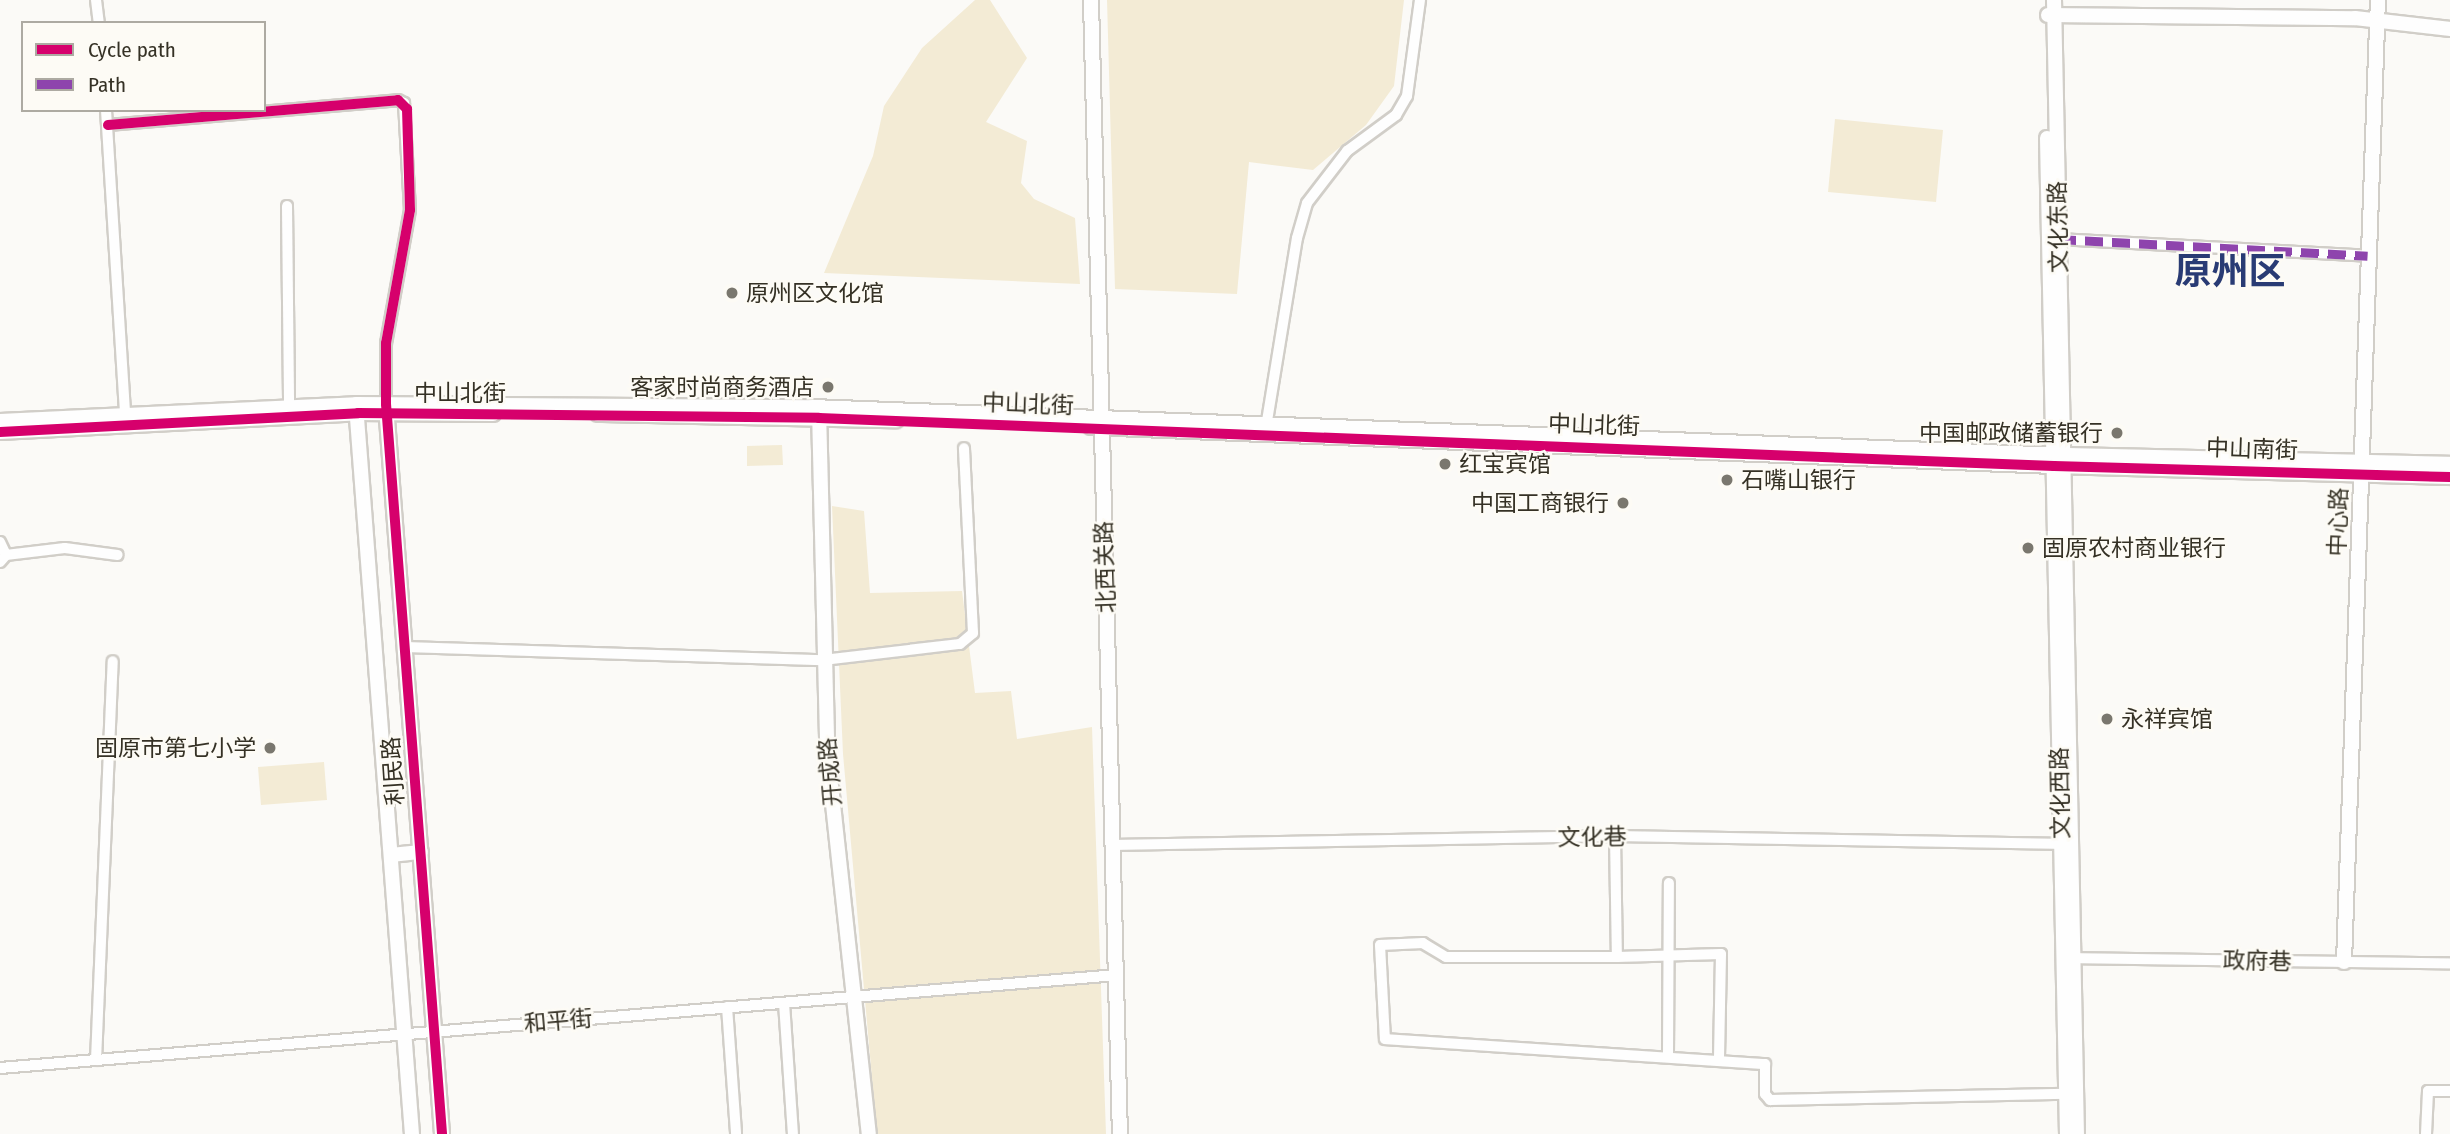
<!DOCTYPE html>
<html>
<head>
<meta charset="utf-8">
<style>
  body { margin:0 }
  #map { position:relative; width:2450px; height:1134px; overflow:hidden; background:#fbfaf7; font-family:"Fira Sans Condensed","Noto Sans SC",sans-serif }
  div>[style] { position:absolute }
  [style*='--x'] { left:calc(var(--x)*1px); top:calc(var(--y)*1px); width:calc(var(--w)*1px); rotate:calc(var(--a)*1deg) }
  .green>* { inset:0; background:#f3ebd5 }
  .roads { filter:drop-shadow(2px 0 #d1cec8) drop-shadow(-2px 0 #d1cec8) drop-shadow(0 2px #d1cec8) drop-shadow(0 -2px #d1cec8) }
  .street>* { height:10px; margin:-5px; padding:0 5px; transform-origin:5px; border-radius:5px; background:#fefefe }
  .secondary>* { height:14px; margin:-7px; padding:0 7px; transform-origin:7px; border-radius:7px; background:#fefefe }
  .quiet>* { height:9px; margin-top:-4.5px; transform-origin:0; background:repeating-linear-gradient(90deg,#8e44ad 0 18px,transparent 0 27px) }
  .cycleway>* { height:10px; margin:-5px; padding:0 5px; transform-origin:5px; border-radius:5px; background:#d6006c }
  .dots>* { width:19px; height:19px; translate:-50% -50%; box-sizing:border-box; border:4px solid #fdfbf5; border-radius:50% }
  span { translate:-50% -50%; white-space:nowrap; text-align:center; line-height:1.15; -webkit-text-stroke:5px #fdfbf5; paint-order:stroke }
  .street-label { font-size:23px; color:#353125 }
  .poi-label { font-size:23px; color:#353125 }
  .left { translate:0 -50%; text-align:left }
  .right { translate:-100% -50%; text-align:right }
  .town-label { font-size:37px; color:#293b74; font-weight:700 }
  .legend { position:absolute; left:21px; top:21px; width:245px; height:91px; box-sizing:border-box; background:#fdfbf5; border:2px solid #adaaa2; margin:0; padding:9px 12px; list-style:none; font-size:21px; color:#353125 }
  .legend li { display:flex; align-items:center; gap:14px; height:35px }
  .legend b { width:35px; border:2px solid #adaaa2 }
</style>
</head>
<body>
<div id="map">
  <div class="green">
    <div style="clip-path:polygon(975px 0,990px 0,1027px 58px,986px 122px,1027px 141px,1021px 183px,1034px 199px,1075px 218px,1080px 284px,824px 273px,873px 156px,884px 106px,922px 48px)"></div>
    <div style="clip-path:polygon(1107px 0,1404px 0,1394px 86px,1366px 125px,1313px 170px,1249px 162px,1237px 294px,1115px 289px)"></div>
    <div style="clip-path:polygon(1835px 119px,1943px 130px,1936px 202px,1828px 192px)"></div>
    <div style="clip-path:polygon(782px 445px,783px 465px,747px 466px,747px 446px)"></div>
    <div style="clip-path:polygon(832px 506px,864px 511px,870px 593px,962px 591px,975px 693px,1011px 691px,1017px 739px,1092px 727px,1106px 1134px,877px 1134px,843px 754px)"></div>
    <div style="clip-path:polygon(324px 762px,327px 800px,261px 805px,258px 767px)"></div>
  </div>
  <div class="roads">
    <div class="street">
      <div style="--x:96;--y:0;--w:23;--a:83"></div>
      <div style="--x:106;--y:110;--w:303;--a:86.4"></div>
      <div style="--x:108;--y:125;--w:291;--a:-4.9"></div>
      <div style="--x:398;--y:100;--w:7;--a:27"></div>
      <div style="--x:404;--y:103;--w:107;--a:86.8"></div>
      <div style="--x:410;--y:210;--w:135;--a:100.2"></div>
      <div style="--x:386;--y:343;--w:61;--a:90"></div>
      <div style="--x:287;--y:206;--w:200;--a:89.4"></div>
      <div style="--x:2058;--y:239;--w:310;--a:3.1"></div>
      <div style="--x:1267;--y:421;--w:185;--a:-80.7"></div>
      <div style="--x:1297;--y:238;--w:36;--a:-74"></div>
      <div style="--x:1307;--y:203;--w:66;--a:-52.4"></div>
      <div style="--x:1347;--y:151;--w:61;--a:-36.3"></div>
      <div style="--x:1396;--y:115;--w:22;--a:-60"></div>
      <div style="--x:1407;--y:96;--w:97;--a:-82.3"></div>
      <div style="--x:0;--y:542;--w:14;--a:65"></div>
      <div style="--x:0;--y:562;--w:9;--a:-49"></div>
      <div style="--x:6;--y:555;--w:59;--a:-6.8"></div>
      <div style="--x:65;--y:548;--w:53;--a:7.5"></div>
      <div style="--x:405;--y:647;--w:418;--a:1.8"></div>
      <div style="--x:823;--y:660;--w:138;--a:-6.7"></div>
      <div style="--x:960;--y:644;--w:17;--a:-40"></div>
      <div style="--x:973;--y:633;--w:185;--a:-92.8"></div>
      <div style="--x:1615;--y:836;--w:121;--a:89.1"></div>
      <div style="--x:1617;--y:957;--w:171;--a:180"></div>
      <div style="--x:1446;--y:957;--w:27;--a:-149"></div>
      <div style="--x:1423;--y:943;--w:43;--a:177.3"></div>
      <div style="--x:1380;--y:945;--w:94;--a:87"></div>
      <div style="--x:1385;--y:1039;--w:381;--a:3.8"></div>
      <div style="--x:1765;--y:1064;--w:30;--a:90"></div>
      <div style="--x:1765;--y:1094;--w:8;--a:50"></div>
      <div style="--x:1770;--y:1100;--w:296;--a:-1.2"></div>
      <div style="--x:1112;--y:845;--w:503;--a:-1.03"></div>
      <div style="--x:1615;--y:836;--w:452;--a:1"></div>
      <div style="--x:1617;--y:957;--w:104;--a:-1.7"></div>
      <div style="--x:1721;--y:954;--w:106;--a:91.1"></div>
      <div style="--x:2069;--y:958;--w:381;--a:0.8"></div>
      <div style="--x:784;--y:1003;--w:131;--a:86.1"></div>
      <div style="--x:727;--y:1007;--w:127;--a:85.9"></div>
      <div style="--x:1668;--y:1055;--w:172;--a:-89.7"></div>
      <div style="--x:96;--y:1060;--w:399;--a:-87.6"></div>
      <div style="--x:0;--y:1068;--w:1120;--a:-4.76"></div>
      <div style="--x:2426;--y:1134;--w:43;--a:-87.3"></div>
      <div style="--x:2428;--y:1091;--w:22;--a:0"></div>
    </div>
    <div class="secondary">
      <div style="--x:1091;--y:0;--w:1134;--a:88.54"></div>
      <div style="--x:2054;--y:0;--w:1134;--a:88.84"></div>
      <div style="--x:2048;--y:15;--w:307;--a:0.6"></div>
      <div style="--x:2355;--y:18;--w:96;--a:6.6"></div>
      <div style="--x:2047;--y:138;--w:996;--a:88.85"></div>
      <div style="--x:356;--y:405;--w:731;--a:85.61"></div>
      <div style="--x:386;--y:406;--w:730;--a:85.6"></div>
      <div style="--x:819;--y:410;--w:339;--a:88.6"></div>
      <div style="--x:827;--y:749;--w:387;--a:83.8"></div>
      <div style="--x:598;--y:414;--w:298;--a:1.2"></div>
      <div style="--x:0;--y:421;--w:356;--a:-2.7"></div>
      <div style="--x:356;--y:404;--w:456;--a:0.4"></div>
      <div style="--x:812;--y:407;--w:1253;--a:2.2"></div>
      <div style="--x:2064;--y:455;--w:386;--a:1.3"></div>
      <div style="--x:1091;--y:427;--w:964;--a:2.32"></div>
      <div style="--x:2054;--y:466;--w:396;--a:1.6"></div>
      <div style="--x:0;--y:432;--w:359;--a:-3"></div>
      <div style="--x:358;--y:413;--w:135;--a:0.4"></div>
      <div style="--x:391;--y:855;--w:30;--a:-6"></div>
      <div style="--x:2344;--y:962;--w:963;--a:-87.98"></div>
    </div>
  </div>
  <div class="quiet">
    <div style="--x:2058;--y:239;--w:310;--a:3.1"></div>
  </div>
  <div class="cycleway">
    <div style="--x:108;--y:125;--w:291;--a:-4.9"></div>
    <div style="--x:398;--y:100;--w:13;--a:45"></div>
    <div style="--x:407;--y:109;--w:101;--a:88.3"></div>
    <div style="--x:410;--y:210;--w:135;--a:100.2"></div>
    <div style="--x:386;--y:343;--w:61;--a:90"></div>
    <div style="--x:386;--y:404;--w:732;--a:85.61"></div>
    <div style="--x:0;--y:432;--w:359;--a:-3"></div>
    <div style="--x:358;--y:413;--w:461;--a:0.6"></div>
    <div style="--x:819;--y:418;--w:1236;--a:2.23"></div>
    <div style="--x:2054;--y:466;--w:396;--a:1.6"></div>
  </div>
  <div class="dots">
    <div style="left:732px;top:293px;background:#7a776e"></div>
    <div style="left:828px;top:387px;background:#7a776e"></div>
    <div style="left:2117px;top:433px;background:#7a776e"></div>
    <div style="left:1445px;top:464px;background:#7a776e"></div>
    <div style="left:1727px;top:480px;background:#7a776e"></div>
    <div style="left:1623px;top:503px;background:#7a776e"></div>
    <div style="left:2028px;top:548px;background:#7a776e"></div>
    <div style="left:2107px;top:719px;background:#7a776e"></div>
    <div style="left:270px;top:748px;background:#7a776e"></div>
  </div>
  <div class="street-label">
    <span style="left:2058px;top:227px;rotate:-91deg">文化东路</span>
    <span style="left:460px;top:393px">中山北街</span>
    <span style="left:1028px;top:404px;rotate:2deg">中山北街</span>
    <span style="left:1594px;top:425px;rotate:2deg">中山北街</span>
    <span style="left:2252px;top:449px;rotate:2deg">中山南街</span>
    <span style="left:2338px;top:522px;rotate:-88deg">中心路</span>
    <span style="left:1105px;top:567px;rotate:-92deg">北西关路</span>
    <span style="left:393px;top:771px;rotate:-94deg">利民路</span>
    <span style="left:830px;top:772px;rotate:-95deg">开成路</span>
    <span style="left:2060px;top:793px;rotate:-91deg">文化西路</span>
    <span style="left:1592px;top:837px;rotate:-1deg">文化巷</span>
    <span style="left:2257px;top:961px;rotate:1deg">政府巷</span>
    <span style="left:558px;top:1021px;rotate:-5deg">和平街</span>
  </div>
  <div class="poi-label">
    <span class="left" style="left:746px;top:293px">原州区文化馆</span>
    <span class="right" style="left:814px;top:387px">客家时尚商务酒店</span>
    <span class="right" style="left:2103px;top:433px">中国邮政储蓄银行</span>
    <span class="left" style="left:1459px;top:464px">红宝宾馆</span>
    <span class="left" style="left:1741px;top:480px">石嘴山银行</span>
    <span class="right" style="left:1609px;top:503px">中国工商银行</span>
    <span class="left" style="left:2042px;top:548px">固原农村商业银行</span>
    <span class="left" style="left:2121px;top:719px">永祥宾馆</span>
    <span class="right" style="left:256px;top:748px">固原市第七小学</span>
  </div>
  <div class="town-label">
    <span style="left:2230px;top:272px">原州区</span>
  </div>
  <ul class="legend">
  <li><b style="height:9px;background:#d6006c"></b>Cycle path</li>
  <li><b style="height:9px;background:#8e44ad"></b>Path</li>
  </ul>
</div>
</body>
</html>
